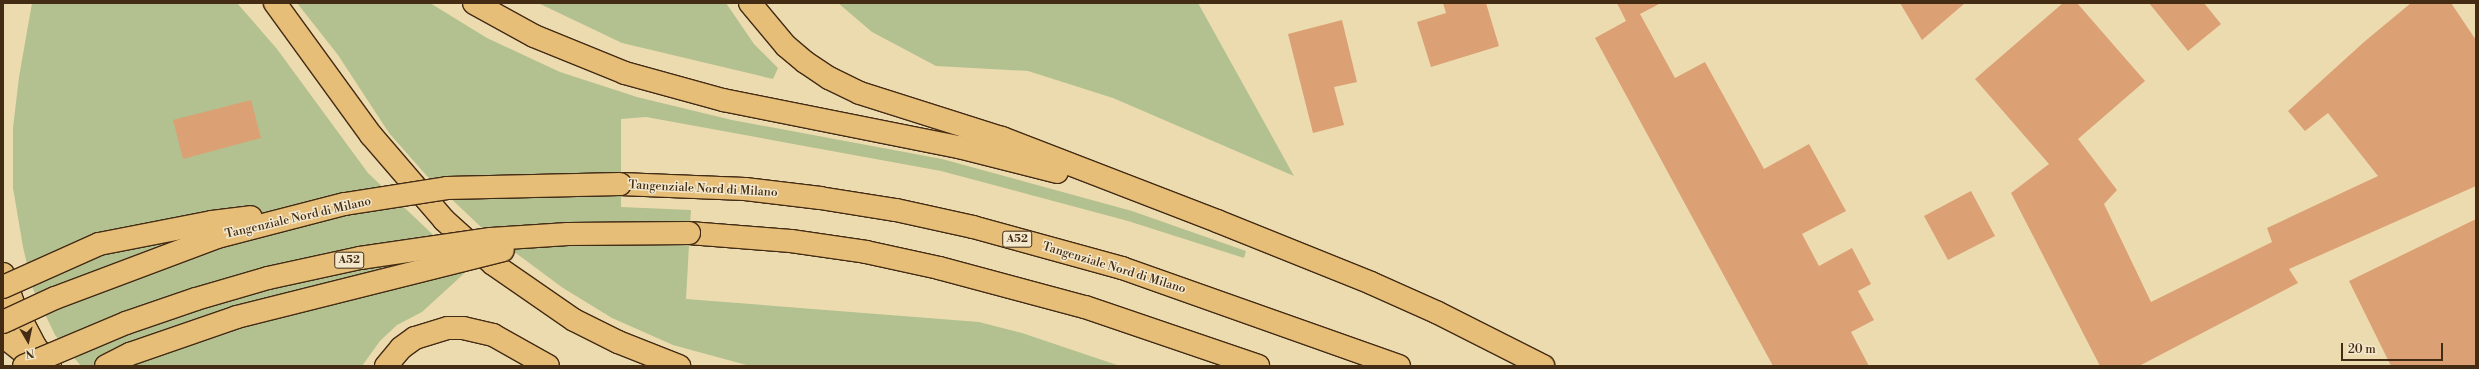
<!DOCTYPE html>
<html>
<head>
<meta charset="utf-8">
<style>
  body { margin:0 }
  #map { position:relative; width:2479px; height:369px; overflow:hidden; background:#eddbb0; font-family:"Libre Bodoni",serif }
  div>[style] { position:absolute }
  [style*='--x'] { left:calc(var(--x)*1px); top:calc(var(--y)*1px); width:calc(var(--w)*1px); rotate:calc(var(--a)*1deg) }
  .green>* { inset:0; background:#b3c190 }
  .building>* { inset:0; background:#dba074 }
  .roads { filter:drop-shadow(1px 0 #432b14) drop-shadow(-1px 0 #432b14) drop-shadow(0 1px #432b14) drop-shadow(0 -1px #432b14) }
  .highway>* { height:22px; margin:-11px; padding:0 11px; transform-origin:11px; border-radius:11px; background:#e6be78 }
  .bridges { filter:drop-shadow(1px 0 #432b14) drop-shadow(-1px 0 #432b14) drop-shadow(0 1px #432b14) drop-shadow(0 -1px #432b14) }
  .highway-bridge>* { height:22px; margin:-11px; padding:0 11px; transform-origin:11px; border-radius:11px; background:#e6be78 }
  span { translate:-50% -50%; white-space:nowrap; text-align:center; line-height:1.15; -webkit-text-stroke:3px #f3e8cc; paint-order:stroke }
  .shield-label span { padding:1px 3px; background:#f3e8cc; border:1px solid; border-radius:3px; -webkit-text-stroke-width:0 }
  .shield-label { font-size:11px; color:#432b14; font-weight:700 }
  .street-label { font-size:12px; color:#432b14 }
  .frame { position:absolute; inset:0; border:4px solid #432b14; pointer-events:none }
  .north { position:absolute; left:8px; top:321px; width:40px; height:40px; -webkit-text-stroke:3px #f3e8cc; paint-order:stroke; rotate:171deg; font-size:11px; font-weight:700; line-height:16px; text-align:center; color:#432b14 }
  .north::after { content:''; display:block; margin:auto; width:14px; height:18px; background:#432b14; clip-path:polygon(50% 0,100% 100%,50% 72%,0 100%) }
  .scale { position:absolute; left:2341px; top:343px; width:102px; height:18px; box-sizing:border-box; border:2px solid #432b14; border-top:0; padding-left:5px; font-size:12px; line-height:14px; white-space:nowrap; color:#432b14; -webkit-text-stroke:3px #f3e8cc; paint-order:stroke }
</style>
</head>
<body>
<div id="map">
  <div class="green">
    <div style="clip-path:polygon(32px 3px,237px 3px,277px 49px,368px 173px,469px 269px,422px 312px,397px 325px,380px 341px,362px 366px,81px 366px,55px 335px,33px 289px,23px 247px,13px 188px,13px 128px,19px 77px)"></div>
    <div style="clip-path:polygon(297px 3px,430px 3px,487px 38px,560px 72px,637px 97px,732px 120px,942px 159px,1132px 211px,1246px 251px,1244px 258px,1128px 221px,941px 171px,646px 117px,621px 119px,621px 207px,691px 210px,686px 299px,979px 322px,1022px 333px,1120px 366px,750px 366px,673px 345px,612px 318px,563px 288px,482px 228px,426px 175px,389px 133px,338px 55px)"></div>
    <div style="clip-path:polygon(538px 3px,726px 3px,754px 44px,778px 68px,773px 79px,622px 43px)"></div>
    <div style="clip-path:polygon(838px 3px,1198px 3px,1294px 176px,1113px 98px,1028px 71px,936px 66px,872px 32px)"></div>
  </div>
  <div class="building">
    <div style="clip-path:polygon(1443px 3px,1486px 3px,1499px 46px,1431px 67px,1417px 22px,1446px 13px)"></div>
    <div style="clip-path:polygon(1617px 3px,1661px 3px,1640px 14px,1675px 78px,1705px 62px,1764px 169px,1809px 144px,1846px 211px,1802px 234px,1819px 266px,1852px 248px,1871px 284px,1858px 291px,1874px 320px,1851px 332px,1869px 366px,1773px 366px,1595px 38px,1626px 21px)"></div>
    <div style="clip-path:polygon(1900px 3px,1965px 3px,1922px 40px)"></div>
    <div style="clip-path:polygon(2063px 3px,2077px 3px,2145px 81px,2078px 139px,2117px 190px,2104px 204px,2151px 302px,2272px 242px,2267px 228px,2378px 176px,2328px 113px,2305px 131px,2288px 111px,2364px 42px,2411px 3px,2451px 3px,2476px 40px,2476px 186px,2289px 269px,2298px 283px,2139px 366px,2100px 366px,2011px 193px,2049px 164px,1975px 79px)"></div>
    <div style="clip-path:polygon(2149px 3px,2204px 3px,2221px 24px,2188px 51px)"></div>
    <div style="clip-path:polygon(1342px 20px,1357px 82px,1334px 87px,1344px 125px,1313px 133px,1288px 34px)"></div>
    <div style="clip-path:polygon(251px 100px,261px 138px,183px 159px,173px 120px)"></div>
    <div style="clip-path:polygon(1971px 191px,1995px 236px,1948px 260px,1924px 216px)"></div>
    <div style="clip-path:polygon(2476px 219px,2476px 366px,2391px 366px,2349px 281px)"></div>
  </div>
  <div class="roads">
    <div class="highway">
      <div style="--x:275;--y:3;--w:163;--a:54"></div>
      <div style="--x:371;--y:135;--w:112;--a:49.3"></div>
      <div style="--x:444;--y:220;--w:66;--a:41.9"></div>
      <div style="--x:493;--y:264;--w:98;--a:34.7"></div>
      <div style="--x:574;--y:320;--w:49;--a:26.6"></div>
      <div style="--x:618;--y:342;--w:66;--a:21.5"></div>
      <div style="--x:474;--y:3;--w:68;--a:28.8"></div>
      <div style="--x:534;--y:36;--w:98;--a:22.1"></div>
      <div style="--x:625;--y:73;--w:102;--a:15.4"></div>
      <div style="--x:723;--y:100;--w:241;--a:11.3"></div>
      <div style="--x:959;--y:147;--w:101;--a:14.3"></div>
      <div style="--x:750;--y:3;--w:56;--a:50.1"></div>
      <div style="--x:786;--y:46;--w:25;--a:40"></div>
      <div style="--x:805;--y:62;--w:29;--a:34"></div>
      <div style="--x:829;--y:78;--w:34;--a:26"></div>
      <div style="--x:860;--y:93;--w:149;--a:17.6"></div>
      <div style="--x:1002;--y:138;--w:230;--a:21.1"></div>
      <div style="--x:1217;--y:221;--w:166;--a:21.9"></div>
      <div style="--x:1371;--y:283;--w:73;--a:24.1"></div>
      <div style="--x:1438;--y:313;--w:118;--a:26.8"></div>
      <div style="--x:620;--y:184;--w:125;--a:2.3"></div>
      <div style="--x:745;--y:189;--w:76;--a:6.8"></div>
      <div style="--x:820;--y:198;--w:77;--a:9"></div>
      <div style="--x:896;--y:210;--w:79;--a:12.4"></div>
      <div style="--x:973;--y:227;--w:155;--a:15.4"></div>
      <div style="--x:1122;--y:268;--w:294;--a:19.5"></div>
      <div style="--x:689;--y:233;--w:102;--a:4.5"></div>
      <div style="--x:791;--y:241;--w:76;--a:8.3"></div>
      <div style="--x:866;--y:252;--w:75;--a:12.4"></div>
      <div style="--x:939;--y:268;--w:151;--a:15"></div>
      <div style="--x:1085;--y:307;--w:183;--a:18.8"></div>
      <div style="--x:3;--y:274;--w:36;--a:71"></div>
      <div style="--x:15;--y:308;--w:43;--a:62.2"></div>
      <div style="--x:35;--y:346;--w:25;--a:53"></div>
      <div style="--x:3;--y:336;--w:48;--a:38.3"></div>
      <div style="--x:386;--y:366;--w:23;--a:-50"></div>
      <div style="--x:401;--y:348;--w:17;--a:-36"></div>
      <div style="--x:415;--y:338;--w:34;--a:-17"></div>
      <div style="--x:448;--y:328;--w:15;--a:0"></div>
      <div style="--x:463;--y:328;--w:31;--a:13"></div>
      <div style="--x:493;--y:335;--w:63;--a:29.4"></div>
    </div>
  </div>
  <div class="bridges">
    <div class="highway-bridge">
      <div style="--x:3;--y:287;--w:105;--a:-24.1"></div>
      <div style="--x:99;--y:244;--w:115;--a:-11"></div>
      <div style="--x:212;--y:222;--w:39;--a:-7"></div>
      <div style="--x:3;--y:322;--w:57;--a:-24.8"></div>
      <div style="--x:55;--y:298;--w:173;--a:-20.6"></div>
      <div style="--x:217;--y:237;--w:132;--a:-14.5"></div>
      <div style="--x:345;--y:204;--w:103;--a:-8.9"></div>
      <div style="--x:447;--y:188;--w:173;--a:-1.3"></div>
      <div style="--x:24;--y:366;--w:111;--a:-22.9"></div>
      <div style="--x:126;--y:323;--w:74;--a:-18.9"></div>
      <div style="--x:196;--y:299;--w:75;--a:-16.3"></div>
      <div style="--x:268;--y:278;--w:94;--a:-12.3"></div>
      <div style="--x:360;--y:258;--w:132;--a:-8.3"></div>
      <div style="--x:491;--y:239;--w:77;--a:-3.7"></div>
      <div style="--x:568;--y:234;--w:121;--a:-0.5"></div>
      <div style="--x:106;--y:366;--w:27;--a:-27"></div>
      <div style="--x:130;--y:354;--w:113;--a:-19.1"></div>
      <div style="--x:237;--y:317;--w:274;--a:-14.1"></div>
    </div>
  </div>
  <div class="shield-label">
    <span style="left:1017px;top:239px">A52</span>
    <span style="left:349px;top:260px">A52</span>
  </div>
  <div class="street-label">
    <span style="left:703px;top:189px;rotate:3deg">Tangenziale Nord di Milano</span>
    <span style="left:298px;top:218px;rotate:-13deg">Tangenziale Nord di Milano</span>
    <span style="left:1114px;top:268px;rotate:17deg">Tangenziale Nord di Milano</span>
  </div>
  <div class="frame"></div>
  <div class="north">N</div>
  <div class="scale">20 m</div>
</div>
</body>
</html>
